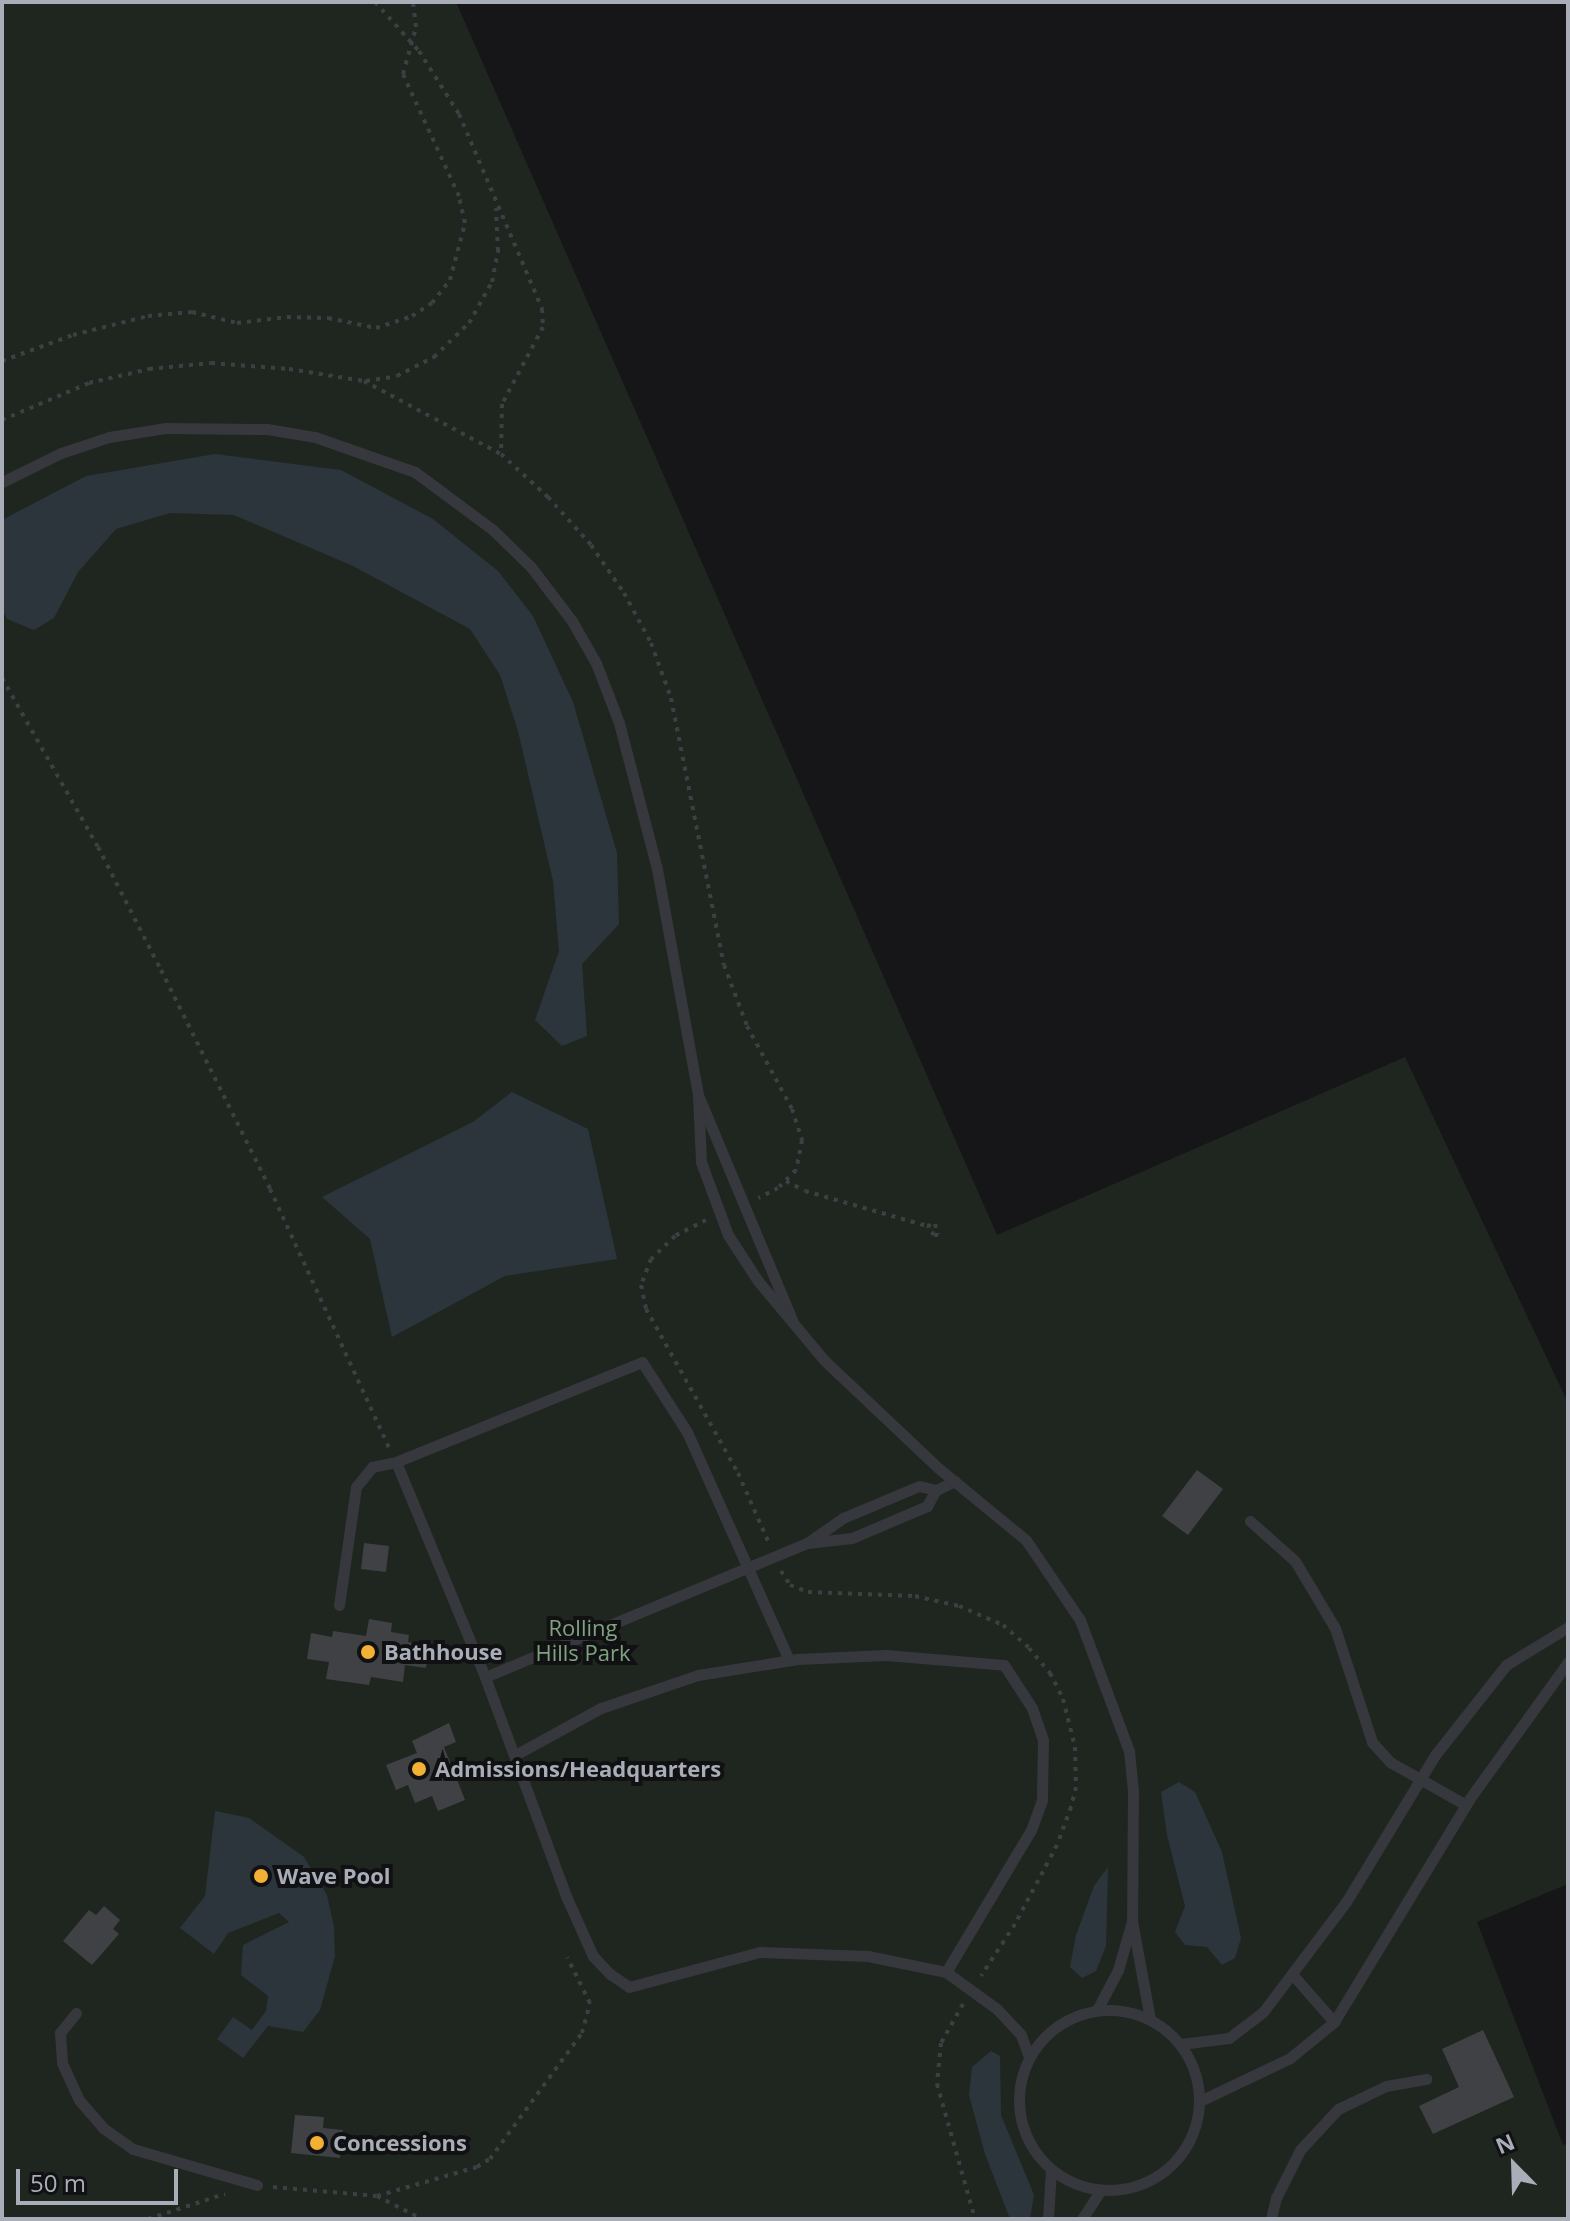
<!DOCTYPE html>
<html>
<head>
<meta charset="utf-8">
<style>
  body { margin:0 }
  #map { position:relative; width:1570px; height:2221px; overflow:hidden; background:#161618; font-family:"Open Sans",sans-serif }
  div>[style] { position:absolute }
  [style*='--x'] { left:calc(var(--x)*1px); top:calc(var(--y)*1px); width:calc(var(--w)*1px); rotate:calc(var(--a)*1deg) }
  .green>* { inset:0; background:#1e261f }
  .water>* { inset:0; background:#2c353c }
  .building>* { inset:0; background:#404145 }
  .path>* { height:4px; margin-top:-2px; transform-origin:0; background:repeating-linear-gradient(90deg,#3d3f44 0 4px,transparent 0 10px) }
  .service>* { height:11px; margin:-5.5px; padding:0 5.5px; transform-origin:5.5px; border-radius:5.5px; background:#37383d }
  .service>.ring { margin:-5.5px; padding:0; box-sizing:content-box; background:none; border:11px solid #37383d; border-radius:50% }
  .dots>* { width:22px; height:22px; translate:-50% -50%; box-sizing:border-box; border:4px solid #111113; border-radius:50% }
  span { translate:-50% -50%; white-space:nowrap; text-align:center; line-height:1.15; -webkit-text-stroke:8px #111113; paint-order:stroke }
  .park-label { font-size:22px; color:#7fa381 }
  .poi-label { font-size:22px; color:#a8adb8; font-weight:700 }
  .left { translate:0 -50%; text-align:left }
  .frame { position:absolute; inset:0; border:4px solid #a8adb8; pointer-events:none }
  .north { position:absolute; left:1474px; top:2125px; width:80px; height:80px; -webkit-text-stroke:6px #111113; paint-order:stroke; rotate:337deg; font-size:22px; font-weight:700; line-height:32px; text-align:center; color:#a8adb8 }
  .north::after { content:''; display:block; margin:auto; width:28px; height:36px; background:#a8adb8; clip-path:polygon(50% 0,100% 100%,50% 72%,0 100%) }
  .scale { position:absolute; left:16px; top:2169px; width:162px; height:36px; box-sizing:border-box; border:4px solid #a8adb8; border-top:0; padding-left:10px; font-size:24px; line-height:28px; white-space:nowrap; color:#a8adb8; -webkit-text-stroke:6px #111113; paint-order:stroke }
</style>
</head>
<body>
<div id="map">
  <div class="green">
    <div style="clip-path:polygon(2px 2px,456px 2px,997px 1235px,1405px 1057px,1568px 1403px,1568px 1884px,1477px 1922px,1563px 2145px,1568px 2143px,1568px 2219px,2px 2219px)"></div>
  </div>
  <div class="water">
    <div style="clip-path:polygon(215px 454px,341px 470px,433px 519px,498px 571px,533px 616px,573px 702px,617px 853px,619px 924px,582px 964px,587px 1036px,562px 1046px,535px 1020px,559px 951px,553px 881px,518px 731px,500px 675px,470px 629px,353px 566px,234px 515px,170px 513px,116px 529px,78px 572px,54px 618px,34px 630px,7px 619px,2px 608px,2px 520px,86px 476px)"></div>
    <div style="clip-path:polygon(512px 1092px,588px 1129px,617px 1259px,505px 1276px,392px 1337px,370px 1239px,322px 1197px,473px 1122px)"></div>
    <div style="clip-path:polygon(1179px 1782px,1195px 1792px,1222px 1852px,1241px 1938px,1235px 1958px,1222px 1965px,1207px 1947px,1185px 1945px,1175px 1932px,1185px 1906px,1167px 1835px,1161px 1792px)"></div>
    <div style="clip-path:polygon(215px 1811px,249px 1818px,304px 1857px,327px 1895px,334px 1927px,335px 1956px,320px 2010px,303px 2032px,268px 2026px,243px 2058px,217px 2039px,233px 2017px,252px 2030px,266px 2011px,268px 1996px,241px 1975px,243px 1945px,289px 1922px,279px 1913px,228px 1933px,214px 1954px,180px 1928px,205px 1896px)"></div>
    <div style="clip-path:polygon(1108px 1867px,1106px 1946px,1096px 1971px,1082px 1978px,1070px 1967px,1076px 1935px,1094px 1886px)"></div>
    <div style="clip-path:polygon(991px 2051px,1000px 2056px,1001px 2115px,1034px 2195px,1030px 2219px,1010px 2219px,985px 2154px,969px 2095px,972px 2067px)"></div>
  </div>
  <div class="building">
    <div style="clip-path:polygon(1197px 1470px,1223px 1489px,1188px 1535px,1162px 1516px)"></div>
    <div style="clip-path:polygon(364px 1543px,389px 1546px,386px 1572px,361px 1569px)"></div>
    <div style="clip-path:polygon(369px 1619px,392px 1623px,391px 1632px,409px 1635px,408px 1642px,430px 1645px,426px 1668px,405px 1665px,403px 1682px,371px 1677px,369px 1685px,326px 1679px,329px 1662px,307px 1659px,311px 1633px,332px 1637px,333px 1631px,366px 1636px)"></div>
    <div style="clip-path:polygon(449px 1723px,456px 1742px,444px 1747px,465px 1800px,438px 1811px,432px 1796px,415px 1803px,408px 1785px,396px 1790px,386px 1765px,417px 1753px,412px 1741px)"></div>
    <div style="clip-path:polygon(104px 1906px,120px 1920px,113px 1929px,119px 1934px,92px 1965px,63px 1941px,89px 1910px,96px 1915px)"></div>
    <div style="clip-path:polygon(1483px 2030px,1514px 2097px,1433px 2134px,1419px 2106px,1459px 2087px,1442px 2049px)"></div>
    <div style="clip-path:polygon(295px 2115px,324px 2117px,323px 2128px,343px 2130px,340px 2158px,291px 2153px)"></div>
  </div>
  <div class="path">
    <div style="--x:375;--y:2;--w:66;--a:48.1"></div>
    <div style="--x:419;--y:51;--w:75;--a:57.6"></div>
    <div style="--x:459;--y:114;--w:212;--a:66.9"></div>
    <div style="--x:542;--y:309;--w:18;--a:87"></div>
    <div style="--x:543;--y:327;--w:87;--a:118"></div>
    <div style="--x:502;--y:404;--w:50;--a:91.1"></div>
    <div style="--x:2;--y:361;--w:76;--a:-20.1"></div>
    <div style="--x:73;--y:335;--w:77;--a:-14.2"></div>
    <div style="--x:148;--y:316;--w:44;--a:-5.2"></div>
    <div style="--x:192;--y:312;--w:46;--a:13.7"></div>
    <div style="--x:237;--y:323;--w:50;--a:-6.8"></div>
    <div style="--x:287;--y:317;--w:41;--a:1.4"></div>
    <div style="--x:328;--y:318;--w:49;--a:11.8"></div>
    <div style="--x:376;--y:328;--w:38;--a:-18"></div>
    <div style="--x:412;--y:316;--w:24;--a:-33"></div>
    <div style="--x:432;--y:303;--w:29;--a:-52"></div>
    <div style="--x:450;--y:280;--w:59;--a:-75.3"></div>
    <div style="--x:465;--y:223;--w:28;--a:-103"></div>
    <div style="--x:459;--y:196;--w:134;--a:-114.7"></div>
    <div style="--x:403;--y:74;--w:49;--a:-74.5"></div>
    <div style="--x:416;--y:27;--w:25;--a:-97"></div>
    <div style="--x:366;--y:381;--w:31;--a:-9"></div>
    <div style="--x:397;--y:376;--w:42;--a:-27.2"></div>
    <div style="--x:434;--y:357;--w:49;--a:-44.2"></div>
    <div style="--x:469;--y:323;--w:47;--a:-60.7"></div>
    <div style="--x:492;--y:282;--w:32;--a:-79"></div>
    <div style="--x:498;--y:251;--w:43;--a:-92.7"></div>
    <div style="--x:2;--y:420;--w:95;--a:-23"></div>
    <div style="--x:89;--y:383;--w:62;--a:-13.1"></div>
    <div style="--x:149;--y:369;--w:62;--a:-5.5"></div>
    <div style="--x:211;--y:363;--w:78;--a:4.4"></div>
    <div style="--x:289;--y:369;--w:76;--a:9.1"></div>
    <div style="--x:364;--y:381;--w:155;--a:28.1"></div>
    <div style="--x:501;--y:454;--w:64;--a:42.5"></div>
    <div style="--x:548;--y:497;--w:64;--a:48.1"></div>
    <div style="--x:591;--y:545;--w:58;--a:55.5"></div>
    <div style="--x:624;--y:593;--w:57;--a:61.6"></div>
    <div style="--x:651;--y:643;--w:59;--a:70"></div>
    <div style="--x:671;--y:698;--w:272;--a:78.8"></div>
    <div style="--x:724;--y:965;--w:65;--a:69.3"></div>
    <div style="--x:747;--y:1026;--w:94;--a:61.5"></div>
    <div style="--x:792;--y:1109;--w:33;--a:72"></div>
    <div style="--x:802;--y:1140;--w:31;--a:101"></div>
    <div style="--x:796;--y:1170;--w:25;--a:135"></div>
    <div style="--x:778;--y:1188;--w:22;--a:153"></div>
    <div style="--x:2;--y:678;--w:194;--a:60.4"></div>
    <div style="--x:98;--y:847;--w:138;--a:62.9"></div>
    <div style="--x:161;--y:970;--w:245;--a:63.5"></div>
    <div style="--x:270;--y:1189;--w:285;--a:65.3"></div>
    <div style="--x:786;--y:1181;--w:21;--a:28"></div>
    <div style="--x:805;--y:1191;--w:127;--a:16"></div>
    <div style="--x:927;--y:1226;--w:8;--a:-14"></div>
    <div style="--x:935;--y:1224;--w:11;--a:75"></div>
    <div style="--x:938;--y:1235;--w:4;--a:180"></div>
    <div style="--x:934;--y:1235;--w:11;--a:-128"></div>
    <div style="--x:706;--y:1220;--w:35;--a:153"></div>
    <div style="--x:675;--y:1236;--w:33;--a:136"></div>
    <div style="--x:651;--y:1259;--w:28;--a:111"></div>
    <div style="--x:641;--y:1285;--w:25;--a:78"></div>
    <div style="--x:646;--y:1309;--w:188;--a:60.7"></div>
    <div style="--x:738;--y:1473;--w:74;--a:66.2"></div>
    <div style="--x:781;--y:1571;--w:17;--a:57"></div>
    <div style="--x:790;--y:1585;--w:19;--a:21"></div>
    <div style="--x:808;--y:1592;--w:107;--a:2.1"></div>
    <div style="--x:915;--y:1596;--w:45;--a:12.8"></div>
    <div style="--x:959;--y:1606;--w:48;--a:23.4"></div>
    <div style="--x:1003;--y:1625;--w:35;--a:41"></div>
    <div style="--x:1029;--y:1648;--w:33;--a:50"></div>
    <div style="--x:1050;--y:1673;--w:29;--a:63"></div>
    <div style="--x:1063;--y:1699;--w:49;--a:76"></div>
    <div style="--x:1075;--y:1747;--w:40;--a:88.6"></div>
    <div style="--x:1076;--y:1787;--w:21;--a:104"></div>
    <div style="--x:1071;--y:1807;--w:40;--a:110.2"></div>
    <div style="--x:1057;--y:1845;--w:89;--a:118"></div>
    <div style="--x:1015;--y:1924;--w:62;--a:123.2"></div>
    <div style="--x:963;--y:2004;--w:45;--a:119.4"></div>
    <div style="--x:941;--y:2043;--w:41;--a:95.6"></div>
    <div style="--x:937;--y:2084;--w:140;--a:74.3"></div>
    <div style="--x:273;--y:2187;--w:104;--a:4.9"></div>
    <div style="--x:377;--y:2196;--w:51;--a:27.1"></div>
    <div style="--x:377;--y:2196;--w:104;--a:-16.2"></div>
    <div style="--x:477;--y:2167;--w:15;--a:-32"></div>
    <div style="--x:490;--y:2159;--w:156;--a:-53.9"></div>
    <div style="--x:582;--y:2033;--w:31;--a:-75"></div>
    <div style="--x:590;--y:2003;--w:51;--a:-116.6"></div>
    <div style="--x:148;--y:2219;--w:81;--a:-18"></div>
  </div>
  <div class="service">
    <div style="--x:2;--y:482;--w:66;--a:-26.2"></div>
    <div style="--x:61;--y:453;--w:51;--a:-18.4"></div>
    <div style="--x:109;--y:437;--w:58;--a:-9"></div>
    <div style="--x:166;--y:428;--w:101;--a:0.6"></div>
    <div style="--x:267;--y:429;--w:49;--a:9.5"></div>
    <div style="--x:315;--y:437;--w:106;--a:19.3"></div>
    <div style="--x:415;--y:472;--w:97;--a:36.6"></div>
    <div style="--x:493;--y:530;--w:53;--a:44.2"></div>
    <div style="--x:531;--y:567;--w:68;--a:52.8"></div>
    <div style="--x:572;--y:621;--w:48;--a:60.3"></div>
    <div style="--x:596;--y:663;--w:64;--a:69"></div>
    <div style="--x:619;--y:723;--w:151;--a:75.4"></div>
    <div style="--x:657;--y:869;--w:230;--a:79.7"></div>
    <div style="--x:793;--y:1322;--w:246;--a:-112.7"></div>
    <div style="--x:698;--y:1095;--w:67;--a:87.4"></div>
    <div style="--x:701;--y:1162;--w:78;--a:69.7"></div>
    <div style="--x:728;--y:1235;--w:55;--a:56.9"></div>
    <div style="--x:758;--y:1281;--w:104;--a:50.1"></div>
    <div style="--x:825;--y:1361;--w:154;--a:43.4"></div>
    <div style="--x:937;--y:1467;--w:115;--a:39.4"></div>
    <div style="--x:1026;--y:1540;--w:97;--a:56"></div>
    <div style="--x:1080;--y:1620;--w:140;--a:69.5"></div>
    <div style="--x:1129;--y:1751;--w:40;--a:84.3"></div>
    <div style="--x:1133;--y:1791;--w:130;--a:90.4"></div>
    <div style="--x:936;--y:1490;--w:17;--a:-167"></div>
    <div style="--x:919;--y:1486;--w:82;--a:157.2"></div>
    <div style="--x:843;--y:1518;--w:44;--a:145.2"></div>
    <div style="--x:807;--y:1543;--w:45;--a:-6.3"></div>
    <div style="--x:852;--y:1538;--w:82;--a:-23.1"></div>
    <div style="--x:927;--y:1506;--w:18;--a:-61"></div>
    <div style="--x:936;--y:1490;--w:21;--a:-25"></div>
    <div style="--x:1250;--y:1521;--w:60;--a:41.6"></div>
    <div style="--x:1295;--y:1561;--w:78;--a:59.2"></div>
    <div style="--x:1335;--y:1628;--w:120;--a:72"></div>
    <div style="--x:1372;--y:1742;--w:27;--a:48"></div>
    <div style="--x:1390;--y:1762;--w:87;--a:29.5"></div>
    <div style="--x:339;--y:1605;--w:119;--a:-81.8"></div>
    <div style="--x:356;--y:1487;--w:26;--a:-51"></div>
    <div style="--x:372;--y:1467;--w:25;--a:-12"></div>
    <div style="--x:789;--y:1660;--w:250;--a:-114.1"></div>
    <div style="--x:687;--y:1432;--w:83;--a:-122.7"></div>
    <div style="--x:642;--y:1362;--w:266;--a:157.9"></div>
    <div style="--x:396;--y:1462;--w:233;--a:67.5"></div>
    <div style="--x:485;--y:1677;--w:233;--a:69.7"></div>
    <div style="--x:566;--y:1896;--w:66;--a:65.8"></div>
    <div style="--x:593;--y:1956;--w:25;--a:47"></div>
    <div style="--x:610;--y:1974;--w:23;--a:34"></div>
    <div style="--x:629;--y:1987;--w:136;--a:-15"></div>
    <div style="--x:760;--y:1952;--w:108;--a:2.1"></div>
    <div style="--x:868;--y:1956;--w:80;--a:11.6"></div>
    <div style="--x:946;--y:1972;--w:63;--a:36"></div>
    <div style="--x:997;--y:2009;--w:35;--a:47"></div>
    <div style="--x:1021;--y:2035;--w:23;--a:70"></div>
    <div style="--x:485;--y:1677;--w:349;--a:-22.6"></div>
    <div style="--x:515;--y:1755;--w:98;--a:-28.7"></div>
    <div style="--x:601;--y:1708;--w:102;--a:-18.8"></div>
    <div style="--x:698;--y:1675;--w:101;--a:-9.1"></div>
    <div style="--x:798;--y:1659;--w:88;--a:-2.6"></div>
    <div style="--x:886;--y:1655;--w:118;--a:4.8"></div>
    <div style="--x:1004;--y:1665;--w:51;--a:56.9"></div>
    <div style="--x:1032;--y:1708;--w:34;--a:71"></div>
    <div style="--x:1043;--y:1740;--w:60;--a:91"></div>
    <div style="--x:1042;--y:1800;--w:32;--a:110"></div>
    <div style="--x:1031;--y:1830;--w:165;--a:120.9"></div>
    <div style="--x:1292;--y:1974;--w:64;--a:48.8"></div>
    <div class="ring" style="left:1019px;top:2010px;width:169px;height:169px"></div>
    <div style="--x:1097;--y:2010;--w:45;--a:-62.3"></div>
    <div style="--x:1118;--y:1970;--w:51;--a:-74.1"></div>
    <div style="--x:1132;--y:1921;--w:100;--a:79.6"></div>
    <div style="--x:76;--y:2013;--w:26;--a:129"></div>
    <div style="--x:60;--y:2033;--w:30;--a:86"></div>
    <div style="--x:62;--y:2063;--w:41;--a:65.3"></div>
    <div style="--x:79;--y:2100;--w:37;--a:49"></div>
    <div style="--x:103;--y:2128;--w:37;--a:35"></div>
    <div style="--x:133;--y:2149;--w:129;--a:16.2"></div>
    <div style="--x:1181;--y:2044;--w:48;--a:-7.1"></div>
    <div style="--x:1229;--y:2038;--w:43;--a:-37.4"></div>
    <div style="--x:1263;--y:2012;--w:138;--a:-53"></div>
    <div style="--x:1346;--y:1902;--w:172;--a:-58.8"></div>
    <div style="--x:1435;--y:1755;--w:115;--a:-51.7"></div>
    <div style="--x:1506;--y:1665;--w:73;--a:-31.5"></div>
    <div style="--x:1200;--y:2101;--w:100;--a:-25.5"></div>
    <div style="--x:1290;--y:2058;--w:57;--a:-39.3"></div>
    <div style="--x:1334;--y:2022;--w:262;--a:-58.7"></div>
    <div style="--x:1470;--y:1798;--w:168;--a:-54.2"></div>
    <div style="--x:1048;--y:2219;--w:49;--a:-86.5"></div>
    <div style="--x:1082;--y:2219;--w:33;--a:-57"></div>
    <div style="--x:1271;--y:2219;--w:22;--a:-77"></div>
    <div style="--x:1276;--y:2198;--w:54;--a:-63.4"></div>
    <div style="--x:1300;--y:2150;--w:56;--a:-47.2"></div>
    <div style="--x:1338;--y:2109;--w:53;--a:-25.6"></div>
    <div style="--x:1386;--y:2086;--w:41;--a:-9.9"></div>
  </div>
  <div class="dots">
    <div style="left:368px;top:1652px;background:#f2b134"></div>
    <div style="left:419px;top:1769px;background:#f2b134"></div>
    <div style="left:261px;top:1876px;background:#f2b134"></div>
    <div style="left:317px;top:2143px;background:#f2b134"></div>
  </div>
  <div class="park-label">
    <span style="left:583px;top:1640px">Rolling<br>Hills Park</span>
  </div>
  <div class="poi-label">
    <span class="left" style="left:384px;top:1652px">Bathhouse</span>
    <span class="left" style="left:435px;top:1769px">Admissions/Headquarters</span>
    <span class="left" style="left:277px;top:1876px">Wave Pool</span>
    <span class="left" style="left:333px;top:2143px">Concessions</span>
  </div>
  <div class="frame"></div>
  <div class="north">N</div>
  <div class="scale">50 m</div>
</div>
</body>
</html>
